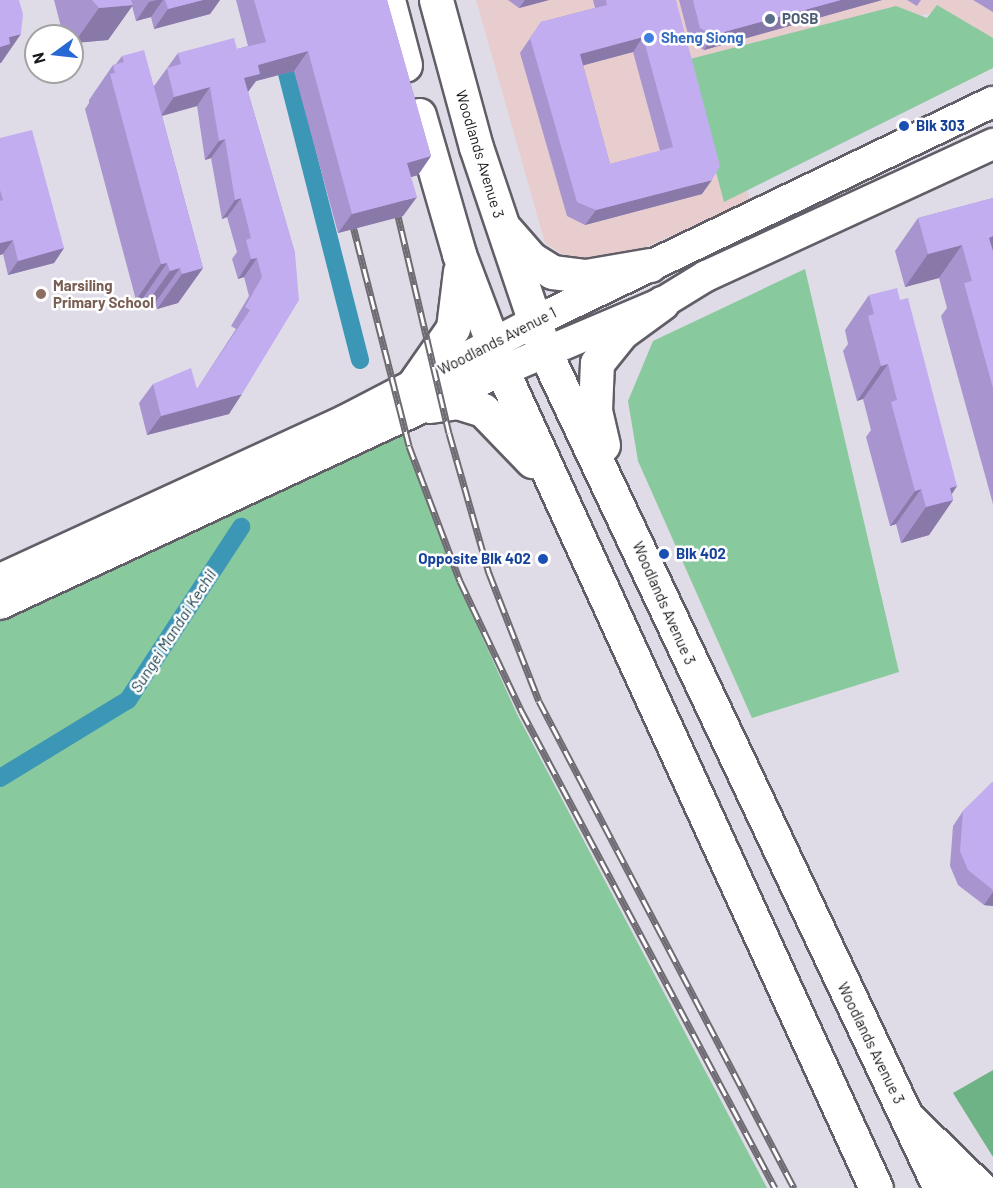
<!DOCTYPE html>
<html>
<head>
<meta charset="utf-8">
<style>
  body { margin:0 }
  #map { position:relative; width:993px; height:1188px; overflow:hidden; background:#e0dce7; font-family:Barlow,sans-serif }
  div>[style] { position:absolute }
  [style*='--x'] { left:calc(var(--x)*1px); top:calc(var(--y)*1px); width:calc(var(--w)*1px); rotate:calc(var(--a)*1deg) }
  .commercial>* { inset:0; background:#e8cdcf }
  .green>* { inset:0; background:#89c99e }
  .forest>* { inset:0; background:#6eb386 }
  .canal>* { height:18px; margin:-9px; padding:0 9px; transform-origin:9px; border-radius:9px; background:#3c97b7 }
  .roads { filter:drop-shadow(2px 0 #625e67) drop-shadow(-2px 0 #625e67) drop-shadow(0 2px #625e67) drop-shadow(0 -2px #625e67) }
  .secondary>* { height:30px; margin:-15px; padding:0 15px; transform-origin:15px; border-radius:15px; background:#fff }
  .primary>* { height:33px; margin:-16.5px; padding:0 16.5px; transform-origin:16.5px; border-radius:16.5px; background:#fff }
  .motorway>* { height:33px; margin:-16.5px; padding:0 16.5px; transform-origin:16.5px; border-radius:16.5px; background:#fff }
  .rail>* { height:7px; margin-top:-3.5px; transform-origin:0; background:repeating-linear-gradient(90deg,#fff 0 14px,#6e6b72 0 28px); box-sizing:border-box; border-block:2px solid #6e6b72 }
  .wall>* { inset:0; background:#a895cf }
  .shaded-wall>* { inset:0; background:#8879a9 }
  .building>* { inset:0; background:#c3adf1 }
  .dots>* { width:16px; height:16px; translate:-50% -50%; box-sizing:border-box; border:3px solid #fff; border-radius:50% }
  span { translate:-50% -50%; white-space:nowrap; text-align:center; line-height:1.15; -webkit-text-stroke:5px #fff; paint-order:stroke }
  .service-label { font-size:15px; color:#4e5e75; font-weight:700 }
  .left { translate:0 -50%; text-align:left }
  .shop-label { font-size:15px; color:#366cbe; font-weight:700 }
  .transit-label { font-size:15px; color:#164399; font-weight:700 }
  .right { translate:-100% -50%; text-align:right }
  .street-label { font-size:15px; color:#1a181c }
  .education-label { font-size:15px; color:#785e54; font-weight:700 }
  .water-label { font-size:16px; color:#18404e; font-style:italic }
  .north { position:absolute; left:24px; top:24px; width:60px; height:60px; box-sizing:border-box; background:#fff; border:2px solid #a3a3a4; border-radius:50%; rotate:255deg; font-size:16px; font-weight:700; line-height:24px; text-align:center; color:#1a181c }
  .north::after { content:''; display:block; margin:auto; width:21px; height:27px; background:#2868d5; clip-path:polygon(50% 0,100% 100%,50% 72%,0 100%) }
</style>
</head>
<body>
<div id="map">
  <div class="commercial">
    <div style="clip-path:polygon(476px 0,993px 0,993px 46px,934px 12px,715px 71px,750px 200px,611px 263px,575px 262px,545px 243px)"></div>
  </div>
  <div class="green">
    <div style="clip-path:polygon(937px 5px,993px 38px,993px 68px,724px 202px,686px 60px,896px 6px,927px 18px)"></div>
    <div style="clip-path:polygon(805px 269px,899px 672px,752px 718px,638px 461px,628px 401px,653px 341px)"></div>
    <div style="clip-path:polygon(402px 433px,460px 588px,517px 714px,767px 1188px,0 1188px,0 619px)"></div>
  </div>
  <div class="forest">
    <div style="clip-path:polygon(993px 1070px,993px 1157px,953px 1093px)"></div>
  </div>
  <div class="canal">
    <div style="--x:281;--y:50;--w:320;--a:75.7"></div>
    <div style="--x:0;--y:778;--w:150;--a:-31.4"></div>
    <div style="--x:128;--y:700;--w:207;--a:-56.8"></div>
  </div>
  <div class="roads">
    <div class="secondary">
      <div style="--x:0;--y:579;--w:381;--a:-24.7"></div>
      <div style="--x:346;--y:420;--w:230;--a:-27.5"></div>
      <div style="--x:550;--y:314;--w:491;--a:-25.6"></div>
      <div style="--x:0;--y:604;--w:543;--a:-24.96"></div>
      <div style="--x:492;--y:375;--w:185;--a:-23"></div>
      <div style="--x:662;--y:303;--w:52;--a:-31.5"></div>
      <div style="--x:706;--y:276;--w:316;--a:-24.7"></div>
    </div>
    <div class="primary">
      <div style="--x:388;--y:0;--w:67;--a:75.3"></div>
      <div style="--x:436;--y:0;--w:152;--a:74.8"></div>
      <div style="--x:476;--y:147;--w:216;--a:71.4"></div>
      <div style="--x:545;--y:352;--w:925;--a:64.71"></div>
      <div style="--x:419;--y:115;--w:145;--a:73.9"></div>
      <div style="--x:459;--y:254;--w:136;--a:69.3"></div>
      <div style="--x:507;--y:381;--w:887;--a:65.43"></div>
      <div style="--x:506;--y:230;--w:37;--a:49"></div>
      <div style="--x:530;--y:258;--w:26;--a:32"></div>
      <div style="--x:552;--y:272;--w:34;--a:7"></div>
      <div style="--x:586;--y:276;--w:65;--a:-9.8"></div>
      <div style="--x:414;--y:384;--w:68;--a:-55.1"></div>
      <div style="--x:453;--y:328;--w:57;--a:-83"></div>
      <div style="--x:430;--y:406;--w:27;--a:-8"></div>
      <div style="--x:457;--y:402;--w:27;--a:17"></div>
      <div style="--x:483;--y:410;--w:71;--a:46.1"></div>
      <div style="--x:603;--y:445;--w:36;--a:-103"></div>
      <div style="--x:595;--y:410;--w:47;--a:-87.6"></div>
      <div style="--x:597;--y:363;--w:38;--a:-51"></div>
      <div style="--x:621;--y:333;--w:51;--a:-36.2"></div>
    </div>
    <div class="motorway">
      <div style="--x:907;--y:1117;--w:102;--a:44.2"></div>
    </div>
  </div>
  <div class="rail">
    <div style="--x:395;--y:203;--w:236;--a:76.8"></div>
    <div style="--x:449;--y:433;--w:146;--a:74.1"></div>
    <div style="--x:489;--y:573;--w:137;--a:68.7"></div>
    <div style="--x:539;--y:701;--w:550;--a:62.36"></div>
    <div style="--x:350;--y:214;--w:239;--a:75.7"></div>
    <div style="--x:409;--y:446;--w:144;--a:69.3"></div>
    <div style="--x:460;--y:581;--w:145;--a:64.7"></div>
    <div style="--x:522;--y:712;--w:539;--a:62.01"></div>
  </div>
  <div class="wall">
    <div style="clip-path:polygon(54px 0,220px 0,210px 14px,154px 29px,151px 17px,136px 21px,132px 6px,108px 40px,74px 43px,72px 40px,72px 36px,68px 36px,61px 27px)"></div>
    <div style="clip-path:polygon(236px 0,387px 0,431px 156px,418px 175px,411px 177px,403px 216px,338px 233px,294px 71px,256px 81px,248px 92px,295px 253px,229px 414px,147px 435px,139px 403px,153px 384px,197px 389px,236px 329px,231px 326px,249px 296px,244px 277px,238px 279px,232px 259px,237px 252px,227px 217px,222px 219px,211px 158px,205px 160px,197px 106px,162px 116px,203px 268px,178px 303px,157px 309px,155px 303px,145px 306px,143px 298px,136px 300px,85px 109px,89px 103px,89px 100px,113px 65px,116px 64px,122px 56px,154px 86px,178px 53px,237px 49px,248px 46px)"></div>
    <div style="clip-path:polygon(508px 0,549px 0,519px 8px)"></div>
    <div style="clip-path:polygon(evenodd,593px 0,676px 0,702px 194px,585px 225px,567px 216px,520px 53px,541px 22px,595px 8px,593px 0,633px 52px,660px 151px,610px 164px,583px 65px,633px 52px)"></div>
    <div style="clip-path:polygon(679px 0,882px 0,704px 50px,690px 42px)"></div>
    <div style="clip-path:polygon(907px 0,921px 0,917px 6px)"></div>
    <div style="clip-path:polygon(973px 0,993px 0,993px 12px)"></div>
    <div style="clip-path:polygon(0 138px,64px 248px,54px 263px,8px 275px,3px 254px,0 255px)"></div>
    <div style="clip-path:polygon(993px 198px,993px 504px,941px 316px,947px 308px,939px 278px,905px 287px,895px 251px,918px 218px)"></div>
    <div style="clip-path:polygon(869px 295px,957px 486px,952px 494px,953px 500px,929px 535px,901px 543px,896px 524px,890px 526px,866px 437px,871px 430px,863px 399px,857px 401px,843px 351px,848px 344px,845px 330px)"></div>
    <div style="clip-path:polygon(993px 782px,993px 906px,984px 905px,958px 885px,950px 866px,953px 826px,963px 811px)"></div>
  </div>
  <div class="shaded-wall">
    <div style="clip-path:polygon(157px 0,163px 0,151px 17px,136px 21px,149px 2px)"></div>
    <div style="clip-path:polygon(203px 0,220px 0,210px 14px,154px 29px,168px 9px)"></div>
    <div style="clip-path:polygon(525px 0,549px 0,519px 8px)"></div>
    <div style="clip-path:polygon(841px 0,882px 0,704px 50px,713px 35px)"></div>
    <div style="clip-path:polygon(133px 5px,108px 40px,74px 43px,99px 8px)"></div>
    <div style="clip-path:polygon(21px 34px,1px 63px,0 63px,0 47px,9px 37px)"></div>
    <div style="clip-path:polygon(643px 37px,633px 52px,570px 69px,580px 54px)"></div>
    <div style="clip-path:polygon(308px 51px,294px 71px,256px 81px,247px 93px,244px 78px,258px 65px)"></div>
    <div style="clip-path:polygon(210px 87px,197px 106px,161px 116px,174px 97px)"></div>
    <div style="clip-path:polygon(225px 139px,211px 158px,205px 160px,219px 141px)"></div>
    <div style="clip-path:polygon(431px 156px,418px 175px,394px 182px,407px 163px)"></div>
    <div style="clip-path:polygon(712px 180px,702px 194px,585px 225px,596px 210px)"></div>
    <div style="clip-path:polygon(417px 197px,403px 216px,338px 233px,352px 214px)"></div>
    <div style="clip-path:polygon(241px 198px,227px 217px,222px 219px,235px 200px)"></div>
    <div style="clip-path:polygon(993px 236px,993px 262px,989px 238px)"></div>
    <div style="clip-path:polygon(13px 240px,3px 254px,0 255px,0 243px)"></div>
    <div style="clip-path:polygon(962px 245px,939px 278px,905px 287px,928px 254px)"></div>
    <div style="clip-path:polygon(64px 248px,54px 263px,8px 275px,18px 261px)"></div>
    <div style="clip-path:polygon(257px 258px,244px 277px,238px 279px,251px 259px)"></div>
    <div style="clip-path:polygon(167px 263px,143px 298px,136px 300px,161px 264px)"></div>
    <div style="clip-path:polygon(180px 268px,155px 303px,145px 306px,170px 271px)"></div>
    <div style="clip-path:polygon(203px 268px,178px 303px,157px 309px,182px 274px)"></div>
    <div style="clip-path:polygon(888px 364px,863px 399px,857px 401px,881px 366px)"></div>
    <div style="clip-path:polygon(242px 394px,229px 414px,147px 435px,161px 416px)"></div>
    <div style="clip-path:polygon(957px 486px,946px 502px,953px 500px,929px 535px,901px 543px,926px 507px,950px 488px)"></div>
    <div style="clip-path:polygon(921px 489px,896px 524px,890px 526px,915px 491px)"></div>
    <div style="clip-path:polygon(993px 892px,993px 906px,984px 905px)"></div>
  </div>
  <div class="building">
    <div style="clip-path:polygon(0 0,19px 0,23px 14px,21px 34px,9px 37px,10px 44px,0 47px)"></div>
    <div style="clip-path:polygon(92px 0,131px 0,133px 5px,99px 8px)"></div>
    <div style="clip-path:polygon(165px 0,203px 0,168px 9px)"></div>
    <div style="clip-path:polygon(254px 0,387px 0,431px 156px,407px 163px,417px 197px,352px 214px,308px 51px,258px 65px,260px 74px,244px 78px,295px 253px,299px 300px,242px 394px,161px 416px,153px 384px,191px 368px,197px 389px,250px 310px,245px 307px,262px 277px,257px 258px,251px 259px,246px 240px,251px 238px,241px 198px,235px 200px,225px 139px,219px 141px,210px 87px,174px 97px,167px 68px,181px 64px,178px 53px,234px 38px,237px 49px,266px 42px)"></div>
    <div style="clip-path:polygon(evenodd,606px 0,676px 0,720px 166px,712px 180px,596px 210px,577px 202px,530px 38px,541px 22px,607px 5px,606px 0,643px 37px,673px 147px,610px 164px,580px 54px,643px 37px)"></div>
    <div style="clip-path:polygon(693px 0,841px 0,713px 35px,700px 28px)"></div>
    <div style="clip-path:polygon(144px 50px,203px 268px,182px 274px,180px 268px,170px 271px,167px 263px,161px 264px,110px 74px,115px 73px,113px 65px,124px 62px,122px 56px)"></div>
    <div style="clip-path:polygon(32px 130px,64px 248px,18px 261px,13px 240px,0 243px,0 201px,3px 200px,0 190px,0 138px)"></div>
    <div style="clip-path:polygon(993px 198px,993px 236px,989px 238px,993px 251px,993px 388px,964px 283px,972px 281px,962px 245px,928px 254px,918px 218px)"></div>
    <div style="clip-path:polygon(897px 288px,900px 300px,908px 298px,957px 486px,950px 488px,953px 500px,926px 507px,921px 489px,915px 491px,891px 402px,897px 400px,888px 364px,881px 366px,868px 316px,874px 314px,869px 295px)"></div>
    <div style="clip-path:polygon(992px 782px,993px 782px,993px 890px,968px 870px,960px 851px,963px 811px)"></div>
  </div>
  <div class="dots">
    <div style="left:770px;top:19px;background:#5c6f8a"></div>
    <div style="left:649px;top:38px;background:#3f7fe0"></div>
    <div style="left:904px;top:126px;background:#1a4fb4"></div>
    <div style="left:41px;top:294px;background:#8d6e63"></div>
    <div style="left:664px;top:554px;background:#1a4fb4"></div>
    <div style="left:543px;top:559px;background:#1a4fb4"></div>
  </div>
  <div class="service-label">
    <span class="left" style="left:782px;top:19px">POSB</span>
  </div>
  <div class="shop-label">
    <span class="left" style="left:661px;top:38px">Sheng Siong</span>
  </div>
  <div class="transit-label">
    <span class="left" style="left:916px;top:126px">Blk 303</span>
    <span class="left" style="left:676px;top:554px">Blk 402</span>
    <span class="right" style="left:531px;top:559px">Opposite Blk 402</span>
  </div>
  <div class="street-label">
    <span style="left:480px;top:154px;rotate:73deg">Woodlands Avenue 3</span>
    <span style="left:497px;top:341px;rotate:-27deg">Woodlands Avenue 1</span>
    <span style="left:664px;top:603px;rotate:66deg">Woodlands Avenue 3</span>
    <span style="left:871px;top:1043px;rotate:64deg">Woodlands Avenue 3</span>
  </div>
  <div class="education-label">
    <span class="left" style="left:53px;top:294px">Marsiling<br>Primary School</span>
  </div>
  <div class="water-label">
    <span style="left:173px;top:631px;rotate:-57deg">Sungei Mandai Kechil</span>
  </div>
  <div class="north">N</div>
</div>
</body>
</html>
